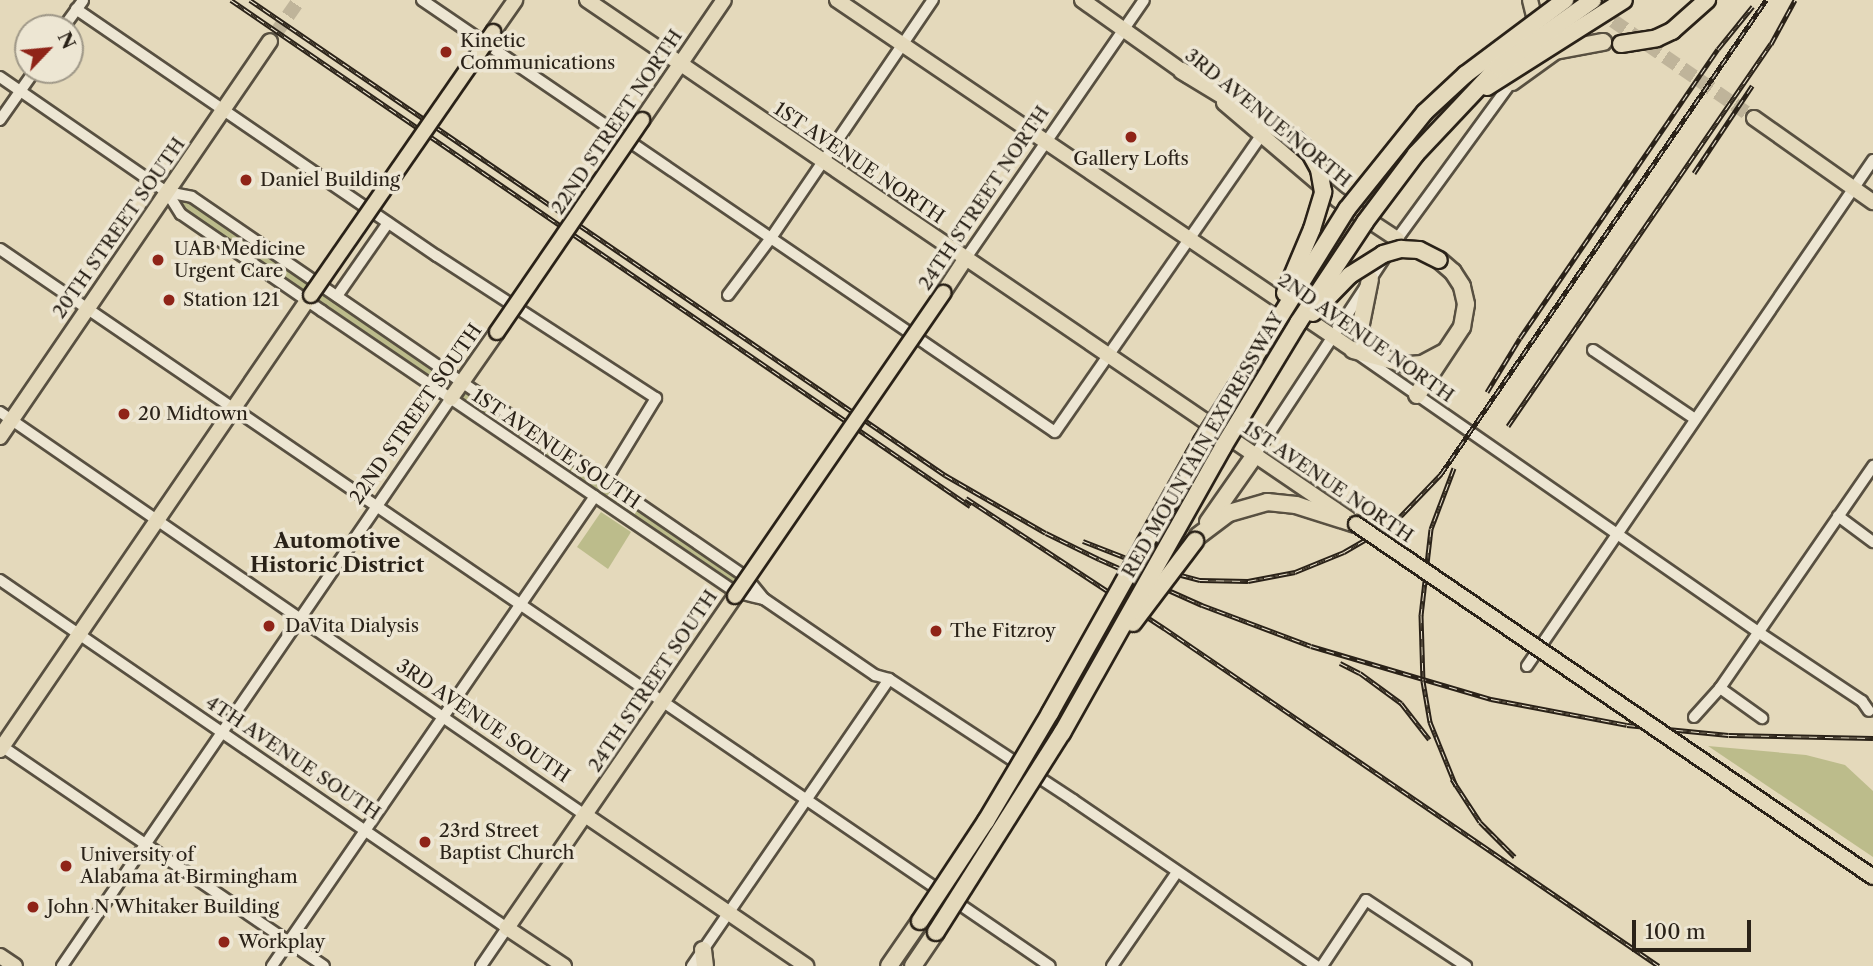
<!DOCTYPE html>
<html>
<head>
<meta charset="utf-8">
<style>
  body { margin:0 }
  #map { position:relative; width:1873px; height:966px; overflow:hidden; background:#e4d9bb; font-family:"Libre Caslon Text",serif }
  div>[style] { position:absolute }
  [style*='--x'] { left:calc(var(--x)*1px); top:calc(var(--y)*1px); width:calc(var(--w)*1px); rotate:calc(var(--a)*1deg) }
  .green>* { inset:0; background:#bcbc8b }
  .major-tunnel>* { height:14px; margin-top:-7px; transform-origin:0; background:repeating-linear-gradient(90deg,#bfb49a 0 14px,transparent 0 21px) }
  .roads { filter:drop-shadow(2px 0 #585041) drop-shadow(-2px 0 #585041) drop-shadow(0 2px #585041) drop-shadow(0 -2px #585041) }
  .minor>* { height:10px; margin:-5px; padding:0 5px; transform-origin:5px; border-radius:5px; background:#ede6d3 }
  .major>* { height:14px; margin:-7px; padding:0 7px; transform-origin:7px; border-radius:7px; background:#e4d9bb }
  .highway>* { height:16px; margin:-8px; padding:0 8px; transform-origin:8px; border-radius:8px; background:#e4d9bb }
  .rail>* { height:5px; margin-top:-2.5px; transform-origin:0; background:repeating-linear-gradient(90deg,#ede6d3 0 8px,#2a2218 0 16px); box-sizing:border-box; border-block:2px solid #2a2218 }
  .bridges { filter:drop-shadow(2px 0 #2a2218) drop-shadow(-2px 0 #2a2218) drop-shadow(0 2px #2a2218) drop-shadow(0 -2px #2a2218) }
  .major-bridge>* { height:14px; margin:-7px; padding:0 7px; transform-origin:7px; border-radius:7px; background:#e4d9bb }
  .highway-bridge>* { height:16px; margin:-8px; padding:0 8px; transform-origin:8px; border-radius:8px; background:#e4d9bb }
  .dots>* { width:19px; height:19px; translate:-50% -50%; box-sizing:border-box; border:4px solid #ede6d3; border-radius:50% }
  span { translate:-50% -50%; white-space:nowrap; text-align:center; line-height:1.15; -webkit-text-stroke:7px #ede6d3; paint-order:stroke }
  .poi-label { font-size:19px; color:#2a2218 }
  .left { translate:0 -50%; text-align:left }
  .street-label { font-size:19px; color:#2a2218 }
  .neighbourhood-label { font-size:21px; color:#2a2218; font-weight:700 }
  .north { position:absolute; left:14px; top:14px; width:70px; height:70px; box-sizing:border-box; background:#ede6d3; border:2px solid #9f9888; border-radius:50%; rotate:64deg; font-size:19px; font-weight:700; line-height:28px; text-align:center; color:#2a2218 }
  .north::after { content:''; display:block; margin:auto; width:24px; height:32px; background:#8f2418; clip-path:polygon(50% 0,100% 100%,50% 72%,0 100%) }
  .scale { position:absolute; left:1632px; top:920px; width:119px; height:32px; box-sizing:border-box; border:4px solid #2a2218; border-top:0; padding-left:9px; font-size:21px; line-height:24px; white-space:nowrap; color:#2a2218; -webkit-text-stroke:5px #ede6d3; paint-order:stroke }
</style>
</head>
<body>
<div id="map">
  <div class="green">
    <div style="clip-path:polygon(179px 200px,190px 200px,744px 579px,754px 593px,738px 589px,184px 209px)"></div>
    <div style="clip-path:polygon(601px 512px,631px 532px,608px 569px,577px 547px)"></div>
    <div style="clip-path:polygon(1708px 746px,1806px 755px,1845px 765px,1873px 791px,1873px 857px)"></div>
  </div>
  <div class="major-tunnel">
    <div style="--x:1596;--y:9;--w:192;--a:34.6"></div>
    <div style="--x:276;--y:33;--w:40;--a:-55.1"></div>
  </div>
  <div class="roads">
    <div class="minor">
      <div style="--x:422;--y:0;--w:766;--a:34.31"></div>
      <div style="--x:1055;--y:432;--w:363;--a:-55.2"></div>
      <div style="--x:76;--y:9;--w:437;--a:34.4"></div>
      <div style="--x:437;--y:256;--w:261;--a:33"></div>
      <div style="--x:656;--y:398;--w:96;--a:121.4"></div>
      <div style="--x:63;--y:28;--w:34;--a:-54"></div>
      <div style="--x:0;--y:77;--w:203;--a:34.6"></div>
      <div style="--x:167;--y:192;--w:25;--a:11"></div>
      <div style="--x:192;--y:197;--w:672;--a:34.45"></div>
      <div style="--x:746;--y:577;--w:28;--a:51"></div>
      <div style="--x:764;--y:599;--w:135;--a:34.4"></div>
      <div style="--x:875;--y:675;--w:15;--a:16"></div>
      <div style="--x:889;--y:679;--w:220;--a:33.3"></div>
      <div style="--x:1073;--y:800;--w:294;--a:34.3"></div>
      <div style="--x:0;--y:120;--w:61;--a:-55"></div>
      <div style="--x:167;--y:192;--w:26;--a:58"></div>
      <div style="--x:181;--y:214;--w:171;--a:34.5"></div>
      <div style="--x:322;--y:311;--w:500;--a:34.2"></div>
      <div style="--x:735;--y:592;--w:30;--a:14"></div>
      <div style="--x:0;--y:249;--w:1271;--a:34.33"></div>
      <div style="--x:966;--y:258;--w:313;--a:-55.4"></div>
      <div style="--x:728;--y:295;--w:71;--a:-53"></div>
      <div style="--x:771;--y:238;--w:288;--a:-55.8"></div>
      <div style="--x:337;--y:296;--w:89;--a:-55.1"></div>
      <div style="--x:1593;--y:350;--w:123;--a:34.1"></div>
      <div style="--x:1361;--y:356;--w:484;--a:34.8"></div>
      <div style="--x:1758;--y:632;--w:125;--a:33.6"></div>
      <div style="--x:1862;--y:701;--w:12;--a:55"></div>
      <div style="--x:0;--y:412;--w:710;--a:34.56"></div>
      <div style="--x:1255;--y:455;--w:258;--a:-56.7"></div>
      <div style="--x:1397;--y:239;--w:200;--a:-53.9"></div>
      <div style="--x:1838;--y:516;--w:44;--a:36.6"></div>
      <div style="--x:0;--y:580;--w:615;--a:34.47"></div>
      <div style="--x:507;--y:928;--w:46;--a:124.4"></div>
      <div style="--x:1527;--y:666;--w:613;--a:-55.64"></div>
      <div style="--x:1720;--y:688;--w:52;--a:35.5"></div>
      <div style="--x:1694;--y:717;--w:39;--a:-48"></div>
      <div style="--x:1720;--y:688;--w:270;--a:-55.4"></div>
      <div style="--x:0;--y:745;--w:392;--a:34.3"></div>
      <div style="--x:62;--y:966;--w:688;--a:-55.59"></div>
      <div style="--x:272;--y:966;--w:570;--a:-55.5"></div>
      <div style="--x:692;--y:966;--w:348;--a:-55.5"></div>
      <div style="--x:1112;--y:966;--w:114;--a:-55.3"></div>
      <div style="--x:1322;--y:966;--w:79;--a:-56.3"></div>
      <div style="--x:1366;--y:900;--w:120;--a:33.4"></div>
    </div>
    <div class="major">
      <div style="--x:587;--y:0;--w:922;--a:34.26"></div>
      <div style="--x:837;--y:0;--w:624;--a:34.15"></div>
      <div style="--x:1082;--y:0;--w:131;--a:35.4"></div>
      <div style="--x:1530;--y:0;--w:30;--a:76"></div>
      <div style="--x:493;--y:32;--w:39;--a:-55"></div>
      <div style="--x:1224;--y:103;--w:150;--a:40.4"></div>
      <div style="--x:1338;--y:200;--w:71;--a:33.5"></div>
      <div style="--x:1754;--y:118;--w:146;--a:35.2"></div>
      <div style="--x:642;--y:120;--w:145;--a:-55.7"></div>
      <div style="--x:943;--y:293;--w:42;--a:-56.7"></div>
      <div style="--x:451;--y:398;--w:80;--a:-55.1"></div>
      <div style="--x:0;--y:437;--w:479;--a:-55.7"></div>
      <div style="--x:0;--y:750;--w:551;--a:-55.65"></div>
      <div style="--x:585;--y:815;--w:268;--a:34.3"></div>
      <div style="--x:0;--y:956;--w:18;--a:34"></div>
      <div style="--x:564;--y:966;--w:69;--a:-146.3"></div>
      <div style="--x:507;--y:928;--w:403;--a:-55.5"></div>
    </div>
    <div class="highway">
      <div style="--x:1182;--y:71;--w:133;--a:31.2"></div>
      <div style="--x:1512;--y:82;--w:53;--a:-35.8"></div>
      <div style="--x:1555;--y:51;--w:49;--a:-10.6"></div>
      <div style="--x:1370;--y:279;--w:51;--a:101.3"></div>
      <div style="--x:1360;--y:329;--w:18;--a:63"></div>
      <div style="--x:1368;--y:345;--w:16;--a:45"></div>
      <div style="--x:1353;--y:350;--w:58;--a:15"></div>
      <div style="--x:1409;--y:365;--w:13;--a:-4"></div>
      <div style="--x:1422;--y:364;--w:24;--a:-28"></div>
      <div style="--x:1417;--y:395;--w:82;--a:-56.5"></div>
      <div style="--x:1462;--y:327;--w:23;--a:-80"></div>
      <div style="--x:1466;--y:304;--w:18;--a:-103"></div>
      <div style="--x:1462;--y:286;--w:17;--a:-123"></div>
      <div style="--x:1453;--y:272;--w:18;--a:-139"></div>
      <div style="--x:1208;--y:522;--w:82;--a:-55"></div>
      <div style="--x:1198;--y:536;--w:39;--a:-37"></div>
      <div style="--x:1229;--y:513;--w:40;--a:-16"></div>
      <div style="--x:1267;--y:502;--w:29;--a:6"></div>
      <div style="--x:1296;--y:505;--w:63;--a:17.6"></div>
      <div style="--x:703;--y:950;--w:16;--a:83"></div>
      <div style="--x:889;--y:966;--w:55;--a:-55.4"></div>
      <div style="--x:913;--y:966;--w:41;--a:-55.9"></div>
    </div>
  </div>
  <div class="rail">
    <div style="--x:231;--y:0;--w:896;--a:34.4"></div>
    <div style="--x:250;--y:0;--w:842;--a:34.35"></div>
    <div style="--x:945;--y:475;--w:116;--a:29.9"></div>
    <div style="--x:1046;--y:533;--w:59;--a:26.1"></div>
    <div style="--x:1099;--y:559;--w:113;--a:24.1"></div>
    <div style="--x:1202;--y:605;--w:116;--a:20.6"></div>
    <div style="--x:1311;--y:646;--w:188;--a:16.4"></div>
    <div style="--x:1491;--y:699;--w:138;--a:10.8"></div>
    <div style="--x:1627;--y:725;--w:102;--a:5.6"></div>
    <div style="--x:1729;--y:735;--w:144;--a:1.2"></div>
    <div style="--x:1694;--y:173;--w:105;--a:-56.3"></div>
    <div style="--x:1487;--y:392;--w:63;--a:-58.6"></div>
    <div style="--x:1520;--y:338;--w:350;--a:-55.6"></div>
    <div style="--x:1718;--y:49;--w:55;--a:-50.9"></div>
    <div style="--x:1508;--y:426;--w:464;--a:-55.5"></div>
    <div style="--x:1771;--y:44;--w:50;--a:-61.4"></div>
    <div style="--x:1454;--y:468;--w:65;--a:110.7"></div>
    <div style="--x:1431;--y:529;--w:87;--a:96.6"></div>
    <div style="--x:1421;--y:615;--w:66;--a:88.3"></div>
    <div style="--x:1423;--y:681;--w:42;--a:80.3"></div>
    <div style="--x:1430;--y:722;--w:69;--a:67.9"></div>
    <div style="--x:966;--y:498;--w:237;--a:33.3"></div>
    <div style="--x:1164;--y:628;--w:599;--a:34.33"></div>
    <div style="--x:1083;--y:541;--w:69;--a:21.3"></div>
    <div style="--x:1147;--y:566;--w:55;--a:14.8"></div>
    <div style="--x:1200;--y:580;--w:48;--a:1.2"></div>
    <div style="--x:1248;--y:581;--w:48;--a:-10.8"></div>
    <div style="--x:1295;--y:572;--w:53;--a:-22.2"></div>
    <div style="--x:1344;--y:552;--w:58;--a:-30.1"></div>
    <div style="--x:1394;--y:523;--w:68;--a:-46.2"></div>
    <div style="--x:1441;--y:474;--w:575;--a:-55.56"></div>
    <div style="--x:1340;--y:663;--w:22;--a:27"></div>
    <div style="--x:1360;--y:673;--w:51;--a:36.2"></div>
    <div style="--x:1401;--y:703;--w:46;--a:52.1"></div>
    <div style="--x:1452;--y:779;--w:51;--a:56.9"></div>
    <div style="--x:1480;--y:822;--w:49;--a:45"></div>
  </div>
  <div class="bridges">
    <div class="major-bridge">
      <div style="--x:311;--y:295;--w:320;--a:-55.3"></div>
      <div style="--x:497;--y:332;--w:257;--a:-55.6"></div>
      <div style="--x:1356;--y:524;--w:626;--a:34.32"></div>
      <div style="--x:735;--y:596;--w:368;--a:-55.5"></div>
    </div>
    <div class="highway-bridge">
      <div style="--x:1621;--y:44;--w:36;--a:-9"></div>
      <div style="--x:1657;--y:38;--w:17;--a:-25"></div>
      <div style="--x:1672;--y:31;--w:47;--a:-41.5"></div>
      <div style="--x:1487;--y:87;--w:162;--a:-32.4"></div>
      <div style="--x:1285;--y:293;--w:69;--a:-67.1"></div>
      <div style="--x:1312;--y:229;--w:39;--a:-73"></div>
      <div style="--x:1323;--y:192;--w:23;--a:-100"></div>
      <div style="--x:1319;--y:169;--w:18;--a:-119"></div>
      <div style="--x:1310;--y:153;--w:19;--a:-137"></div>
      <div style="--x:1313;--y:313;--w:53;--a:-45.8"></div>
      <div style="--x:1350;--y:275;--w:39;--a:-32"></div>
      <div style="--x:1383;--y:254;--w:19;--a:-16"></div>
      <div style="--x:1401;--y:249;--w:18;--a:3"></div>
      <div style="--x:1419;--y:250;--w:22;--a:27"></div>
      <div style="--x:1133;--y:623;--w:103;--a:-52.9"></div>
      <div style="--x:920;--y:921;--w:120;--a:-56.6"></div>
      <div style="--x:986;--y:821;--w:126;--a:-59.3"></div>
      <div style="--x:1050;--y:713;--w:311;--a:-60.7"></div>
      <div style="--x:1202;--y:442;--w:274;--a:-58.1"></div>
      <div style="--x:1347;--y:209;--w:124;--a:-51.2"></div>
      <div style="--x:1425;--y:112;--w:56;--a:-42.8"></div>
      <div style="--x:1466;--y:74;--w:124;--a:-36.8"></div>
      <div style="--x:936;--y:932;--w:236;--a:-57.7"></div>
      <div style="--x:1062;--y:733;--w:328;--a:-60.6"></div>
      <div style="--x:1223;--y:447;--w:145;--a:-58.8"></div>
      <div style="--x:1298;--y:323;--w:121;--a:-56.4"></div>
      <div style="--x:1365;--y:222;--w:85;--a:-53.1"></div>
      <div style="--x:1416;--y:154;--w:120;--a:-46.7"></div>
      <div style="--x:1498;--y:67;--w:116;--a:-35.2"></div>
    </div>
  </div>
  <div class="dots">
    <div style="left:446px;top:52px;background:#8f2418"></div>
    <div style="left:1131px;top:137px;background:#8f2418"></div>
    <div style="left:246px;top:180px;background:#8f2418"></div>
    <div style="left:158px;top:260px;background:#8f2418"></div>
    <div style="left:169px;top:300px;background:#8f2418"></div>
    <div style="left:124px;top:414px;background:#8f2418"></div>
    <div style="left:269px;top:626px;background:#8f2418"></div>
    <div style="left:936px;top:631px;background:#8f2418"></div>
    <div style="left:425px;top:842px;background:#8f2418"></div>
    <div style="left:66px;top:866px;background:#8f2418"></div>
    <div style="left:33px;top:907px;background:#8f2418"></div>
    <div style="left:224px;top:942px;background:#8f2418"></div>
  </div>
  <div class="poi-label">
    <span class="left" style="left:460px;top:52px">Kinetic<br>Communications</span>
    <span style="left:1131px;top:159px">Gallery Lofts</span>
    <span class="left" style="left:260px;top:180px">Daniel Building</span>
    <span class="left" style="left:174px;top:260px">UAB Medicine<br>Urgent Care</span>
    <span class="left" style="left:183px;top:300px">Station 121</span>
    <span class="left" style="left:138px;top:414px">20 Midtown</span>
    <span class="left" style="left:285px;top:626px">DaVita Dialysis</span>
    <span class="left" style="left:950px;top:631px">The Fitzroy</span>
    <span class="left" style="left:439px;top:842px">23rd Street<br>Baptist Church</span>
    <span class="left" style="left:80px;top:866px">University of<br>Alabama at Birmingham</span>
    <span class="left" style="left:47px;top:907px">John N Whitaker Building</span>
    <span class="left" style="left:238px;top:942px">Workplay</span>
  </div>
  <div class="street-label">
    <span style="left:1268px;top:118px;rotate:39deg">3RD AVENUE NORTH</span>
    <span style="left:617px;top:122px;rotate:-56deg">22ND STREET NORTH</span>
    <span style="left:859px;top:163px;rotate:34deg">1ST AVENUE NORTH</span>
    <span style="left:984px;top:198px;rotate:-56deg">24TH STREET NORTH</span>
    <span style="left:119px;top:228px;rotate:-55deg">20TH STREET SOUTH</span>
    <span style="left:1366px;top:338px;rotate:35deg">2ND AVENUE NORTH</span>
    <span style="left:416px;top:414px;rotate:-55deg">22ND STREET SOUTH</span>
    <span style="left:1203px;top:445px;rotate:-60deg">RED MOUNTAIN EXPRESSWAY</span>
    <span style="left:556px;top:449px;rotate:34deg">1ST AVENUE SOUTH</span>
    <span style="left:1328px;top:482px;rotate:34deg">1ST AVENUE NORTH</span>
    <span style="left:653px;top:681px;rotate:-56deg">24TH STREET SOUTH</span>
    <span style="left:483px;top:721px;rotate:34deg">3RD AVENUE SOUTH</span>
    <span style="left:293px;top:758px;rotate:34deg">4TH AVENUE SOUTH</span>
  </div>
  <div class="neighbourhood-label">
    <span style="left:337px;top:553px">Automotive<br>Historic District</span>
  </div>
  <div class="north">N</div>
  <div class="scale">100 m</div>
</div>
</body>
</html>
